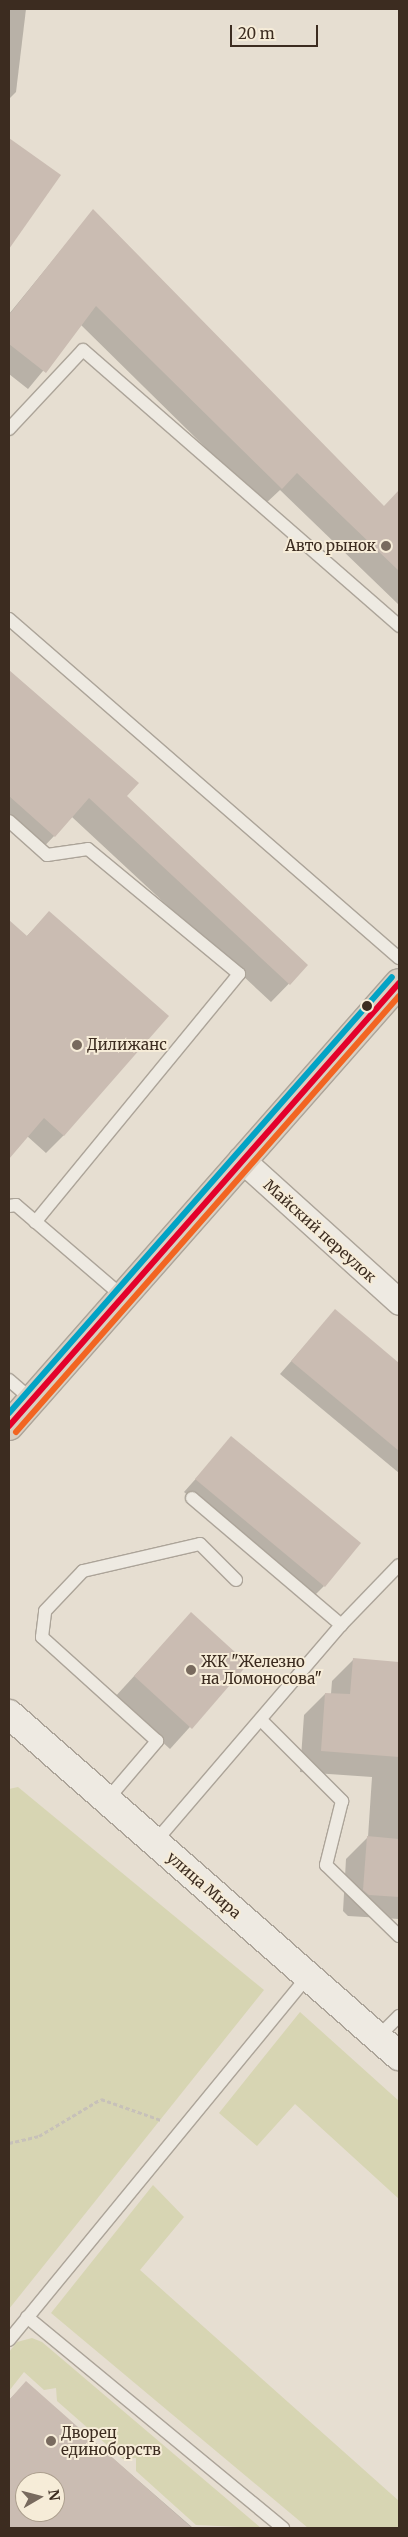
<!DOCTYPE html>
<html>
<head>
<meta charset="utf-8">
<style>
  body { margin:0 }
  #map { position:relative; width:408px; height:2537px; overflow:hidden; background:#e6ded1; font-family:Merriweather,serif }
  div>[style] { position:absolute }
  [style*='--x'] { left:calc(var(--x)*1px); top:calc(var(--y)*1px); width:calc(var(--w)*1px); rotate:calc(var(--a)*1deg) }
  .green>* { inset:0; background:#d7d5b3 }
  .shadow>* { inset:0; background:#0003 }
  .building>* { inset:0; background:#cabcb2 }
  .path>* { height:3px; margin-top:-1.5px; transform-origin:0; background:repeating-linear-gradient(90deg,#c7c1b9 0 4px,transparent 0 6.5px) }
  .roads { filter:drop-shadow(1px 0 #aca499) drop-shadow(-1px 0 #aca499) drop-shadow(0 1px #aca499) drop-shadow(0 -1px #aca499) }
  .lane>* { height:12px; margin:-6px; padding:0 6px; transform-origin:6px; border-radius:6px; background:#eeeae2 }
  .street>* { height:25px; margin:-12.5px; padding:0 12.5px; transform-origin:12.5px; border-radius:12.5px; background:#eeeae2 }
  .secondary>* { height:28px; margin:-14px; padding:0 14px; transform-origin:14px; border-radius:14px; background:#eeeae2 }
  .highway>* { height:28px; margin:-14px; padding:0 14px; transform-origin:14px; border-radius:14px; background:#d9cfc2 }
  .bus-1>* { height:6px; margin:-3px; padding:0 3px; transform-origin:3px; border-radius:3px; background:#e4002b }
  .bus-2>* { height:6px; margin:-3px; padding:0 3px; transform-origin:3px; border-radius:3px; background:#f26522 }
  .bus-3>* { height:6px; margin:-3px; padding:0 3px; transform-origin:3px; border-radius:3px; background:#03a3c5 }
  .dots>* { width:14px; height:14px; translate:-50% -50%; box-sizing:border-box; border:2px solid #f6ecd8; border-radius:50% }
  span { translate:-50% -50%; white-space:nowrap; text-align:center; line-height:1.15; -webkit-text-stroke:4px #f6ecd8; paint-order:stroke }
  .poi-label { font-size:15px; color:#3c2c20 }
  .right { translate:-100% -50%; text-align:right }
  .left { translate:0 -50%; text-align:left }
  .street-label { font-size:15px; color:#3c2c20 }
  .frame { position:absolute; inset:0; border:10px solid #3c2c20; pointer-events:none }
  .north { position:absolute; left:15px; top:2472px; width:50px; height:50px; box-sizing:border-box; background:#f6ecd8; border:1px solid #ac9f8e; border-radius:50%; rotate:82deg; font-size:14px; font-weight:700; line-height:20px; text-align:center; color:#3c2c20 }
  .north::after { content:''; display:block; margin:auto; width:18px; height:22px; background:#786a5e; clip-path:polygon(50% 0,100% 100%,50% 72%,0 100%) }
  .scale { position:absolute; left:230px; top:25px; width:88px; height:22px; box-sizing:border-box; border:2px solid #3c2c20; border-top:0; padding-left:6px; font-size:15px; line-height:18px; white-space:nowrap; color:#3c2c20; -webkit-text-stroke:4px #f6ecd8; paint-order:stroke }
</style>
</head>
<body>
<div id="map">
  <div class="green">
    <div style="clip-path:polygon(18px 1787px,264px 1990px,9px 2309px,9px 1789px)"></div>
    <div style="clip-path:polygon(300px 2012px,399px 2101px,399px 2199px,295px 2104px,257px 2146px,219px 2113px)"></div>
    <div style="clip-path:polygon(153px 2185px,184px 2217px,140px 2270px,399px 2501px,399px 2528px,308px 2528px,51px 2313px)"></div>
    <div style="clip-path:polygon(32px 2338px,42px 2342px,261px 2528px,196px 2525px,136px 2471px,136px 2458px,123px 2459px,57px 2401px,56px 2388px,44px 2390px,24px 2372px,9px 2391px,9px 2352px,17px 2342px)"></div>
  </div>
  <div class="shadow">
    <div style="clip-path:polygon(9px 9px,26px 9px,16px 92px,9px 99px)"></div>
    <div style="clip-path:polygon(9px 140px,59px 175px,9px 247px)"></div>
    <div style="clip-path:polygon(93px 211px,384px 507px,399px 492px,399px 605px,280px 490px,264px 505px,81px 325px,28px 389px,9px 374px,9px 314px)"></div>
    <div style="clip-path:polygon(9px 671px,137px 783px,125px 797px,307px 965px,271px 1002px,72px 817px,37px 854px,9px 830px)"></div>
    <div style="clip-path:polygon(49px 913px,64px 1135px,46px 1153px,27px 1136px,9px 1157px,9px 922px,26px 937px)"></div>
    <div style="clip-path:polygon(335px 1311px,399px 1365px,399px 1473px,280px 1374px)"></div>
    <div style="clip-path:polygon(232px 1438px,324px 1586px,312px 1598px,184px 1492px)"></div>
    <div style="clip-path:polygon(191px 1614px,247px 1664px,170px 1749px,114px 1698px)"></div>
    <div style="clip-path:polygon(353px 1660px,399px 1663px,399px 1919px,348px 1916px,343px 1911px,346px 1859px,368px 1837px,372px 1777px,300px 1772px,304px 1715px,325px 1694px,331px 1694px,332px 1681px)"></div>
    <div style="clip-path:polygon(evenodd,26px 2383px,193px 2528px,9px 2528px,9px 2400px,26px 2383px,25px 2482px,55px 2482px,55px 2512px,25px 2512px,25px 2482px)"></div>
  </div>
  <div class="building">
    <div style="clip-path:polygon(9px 138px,61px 175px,9px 249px)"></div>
    <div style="clip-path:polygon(93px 209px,384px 506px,399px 490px,399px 571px,297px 473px,282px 489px,96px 306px,46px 373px,9px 344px,9px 315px)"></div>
    <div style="clip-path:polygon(9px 670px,139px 783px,127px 796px,308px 965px,290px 985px,89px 798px,55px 837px,9px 796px)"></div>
    <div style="clip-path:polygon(49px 911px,169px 1016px,64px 1136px,44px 1118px,9px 1159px,9px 920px,27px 936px)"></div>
    <div style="clip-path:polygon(335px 1309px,399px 1363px,399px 1451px,291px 1361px)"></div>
    <div style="clip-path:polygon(231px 1436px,361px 1543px,325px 1587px,195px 1479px)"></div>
    <div style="clip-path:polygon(191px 1612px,248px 1664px,192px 1729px,134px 1676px)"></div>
    <div style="clip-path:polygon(353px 1658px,399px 1662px,399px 1757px,321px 1751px,325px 1693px,350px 1694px)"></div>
    <div style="clip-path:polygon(367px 1836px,399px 1839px,399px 1897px,369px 1895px,363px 1890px)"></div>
    <div style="clip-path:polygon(evenodd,26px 2381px,192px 2528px,9px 2528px,9px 2400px,26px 2381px,25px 2482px,55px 2482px,55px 2512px,25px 2512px,25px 2482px)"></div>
  </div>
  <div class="path">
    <div style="--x:9;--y:2143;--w:31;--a:-13"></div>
    <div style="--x:39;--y:2136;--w:72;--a:-30.8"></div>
    <div style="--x:101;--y:2099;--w:64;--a:19.3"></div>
  </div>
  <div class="roads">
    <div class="lane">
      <div style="--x:9;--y:429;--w:108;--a:-46.9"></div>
      <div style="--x:83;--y:350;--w:420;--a:41.1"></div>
      <div style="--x:9;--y:619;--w:517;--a:41"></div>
      <div style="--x:9;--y:821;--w:51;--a:41.8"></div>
      <div style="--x:47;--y:855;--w:41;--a:-8.3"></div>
      <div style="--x:88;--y:849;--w:196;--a:39.6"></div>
      <div style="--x:239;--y:974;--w:321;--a:129.4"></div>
      <div style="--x:9;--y:1206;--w:7;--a:-8"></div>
      <div style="--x:16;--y:1205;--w:140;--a:40.6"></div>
      <div style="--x:9;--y:1380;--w:30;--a:41"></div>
      <div style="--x:192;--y:1498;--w:196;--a:40.4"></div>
      <div style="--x:261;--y:1720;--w:115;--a:45"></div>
      <div style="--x:342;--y:1801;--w:66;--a:104"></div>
      <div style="--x:326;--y:1865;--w:102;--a:44.2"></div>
      <div style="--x:106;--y:1801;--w:79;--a:-49.6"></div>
      <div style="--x:157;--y:1741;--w:155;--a:-137.9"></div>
      <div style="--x:42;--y:1637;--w:26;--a:-83"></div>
      <div style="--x:45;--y:1611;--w:55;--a:-46.5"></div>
      <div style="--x:83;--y:1571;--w:120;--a:-13"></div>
      <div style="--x:200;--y:1544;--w:51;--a:45"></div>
      <div style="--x:155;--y:1842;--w:286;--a:-49.4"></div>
      <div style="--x:341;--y:1625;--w:83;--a:-46"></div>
      <div style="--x:378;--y:2037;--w:30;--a:-45"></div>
      <div style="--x:27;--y:2317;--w:332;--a:39.5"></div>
      <div style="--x:9;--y:2340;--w:471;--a:-50.6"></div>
    </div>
    <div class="street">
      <div style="--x:241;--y:1159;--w:213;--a:42.1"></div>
    </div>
    <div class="secondary">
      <div style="--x:9;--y:1714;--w:519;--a:41.25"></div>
    </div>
    <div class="highway">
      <div style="--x:9;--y:1426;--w:590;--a:-48.64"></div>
    </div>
  </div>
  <div class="bus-1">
    <div style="--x:9;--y:1426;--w:590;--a:-48.64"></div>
  </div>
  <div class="bus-2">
    <div style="--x:16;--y:1432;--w:580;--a:-48.7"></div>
  </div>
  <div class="bus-3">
    <div style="--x:9;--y:1413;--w:580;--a:-48.7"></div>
  </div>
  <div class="dots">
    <div style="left:386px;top:546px;background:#786a5e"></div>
    <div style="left:367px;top:1006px;background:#3c2c20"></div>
    <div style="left:77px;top:1045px;background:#786a5e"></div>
    <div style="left:191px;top:1670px;background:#786a5e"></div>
    <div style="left:51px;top:2441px;background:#786a5e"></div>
  </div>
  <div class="poi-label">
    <span class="right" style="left:376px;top:546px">Авто рынок</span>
    <span class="left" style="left:87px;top:1045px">Дилижанс</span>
    <span class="left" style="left:201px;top:1670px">ЖК "Железно<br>на Ломоносова"</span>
    <span class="left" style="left:61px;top:2441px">Дворец<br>единоборств</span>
  </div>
  <div class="street-label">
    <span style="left:320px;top:1231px;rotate:42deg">Майский переулок</span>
    <span style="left:204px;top:1885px;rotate:41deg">улица Мира</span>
  </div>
  <div class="frame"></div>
  <div class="north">N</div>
  <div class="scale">20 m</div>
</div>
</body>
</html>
